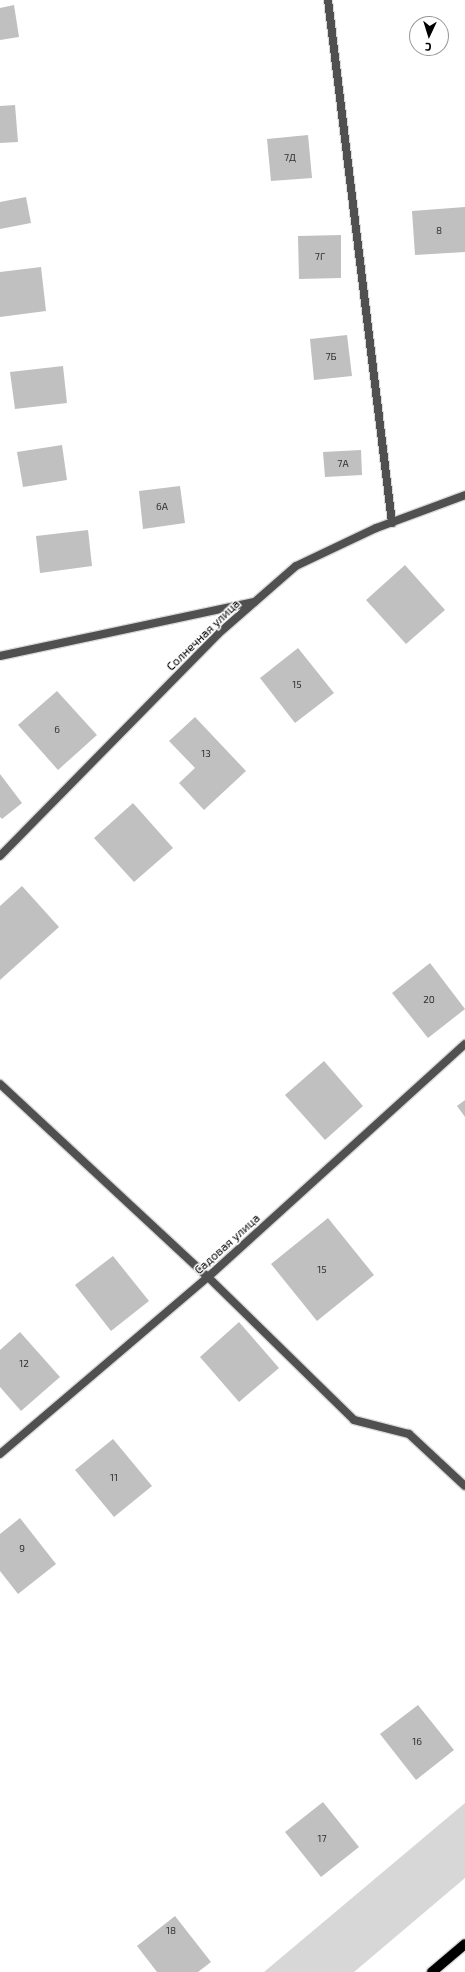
<!DOCTYPE html>
<html>
<head>
<meta charset="utf-8">
<style>
  body { margin:0 }
  #map { position:relative; width:465px; height:1972px; overflow:hidden; background:#fff; font-family:"Exo 2",sans-serif }
  div>[style] { position:absolute }
  [style*='--x'] { left:calc(var(--x)*1px); top:calc(var(--y)*1px); width:calc(var(--w)*1px); rotate:calc(var(--a)*1deg) }
  .green>* { inset:0; background:#d7d7d7 }
  .building>* { inset:0; background:#c0c0c0 }
  .roads { filter:drop-shadow(1px 0 #dbdbdb) drop-shadow(-1px 0 #dbdbdb) drop-shadow(0 1px #dbdbdb) drop-shadow(0 -1px #dbdbdb) }
  .service>* { height:8px; margin:-4px; padding:0 4px; transform-origin:4px; border-radius:4px; background:#505050 }
  .minor>* { height:8px; margin:-4px; padding:0 4px; transform-origin:4px; border-radius:4px; background:#505050 }
  .primary>* { height:10px; margin:-5px; padding:0 5px; transform-origin:5px; border-radius:5px; background:#000 }
  span { translate:-50% -50%; white-space:nowrap; text-align:center; line-height:1.15; -webkit-text-stroke:3px #fff; paint-order:stroke }
  .number-label { font-size:10px; color:#303030 }
  .number-label span { -webkit-text-stroke-width:0 }
  .street-label { font-size:12px; color:#000 }
  .north { position:absolute; left:409px; top:16px; width:40px; height:40px; box-sizing:border-box; background:#fff; border:1px solid #999; border-radius:50%; rotate:184deg; font-size:11px; font-weight:700; line-height:16px; text-align:center; color:#000 }
  .north::after { content:''; display:block; margin:auto; width:14px; height:18px; background:#000; clip-path:polygon(50% 0,100% 100%,50% 72%,0 100%) }
</style>
</head>
<body>
<div id="map">
  <div class="green">
    <div style="clip-path:polygon(465px 1803px,465px 1878px,354px 1972px,264px 1972px)"></div>
  </div>
  <div class="building">
    <div style="clip-path:polygon(14px 5px,19px 37px,0 40px,0 8px)"></div>
    <div style="clip-path:polygon(15px 105px,18px 142px,0 143px,0 106px)"></div>
    <div style="clip-path:polygon(308px 135px,312px 178px,271px 181px,267px 139px)"></div>
    <div style="clip-path:polygon(26px 197px,31px 223px,0 229px,0 202px)"></div>
    <div style="clip-path:polygon(465px 207px,465px 252px,415px 255px,412px 211px)"></div>
    <div style="clip-path:polygon(341px 235px,341px 278px,299px 279px,298px 236px)"></div>
    <div style="clip-path:polygon(41px 267px,46px 311px,0 317px,0 272px)"></div>
    <div style="clip-path:polygon(347px 335px,352px 376px,314px 380px,310px 339px)"></div>
    <div style="clip-path:polygon(63px 366px,67px 403px,15px 409px,10px 372px)"></div>
    <div style="clip-path:polygon(62px 445px,67px 480px,23px 487px,17px 452px)"></div>
    <div style="clip-path:polygon(361px 450px,362px 475px,325px 477px,323px 452px)"></div>
    <div style="clip-path:polygon(180px 486px,185px 523px,143px 529px,139px 491px)"></div>
    <div style="clip-path:polygon(88px 530px,92px 566px,40px 573px,36px 536px)"></div>
    <div style="clip-path:polygon(405px 565px,445px 610px,406px 644px,366px 600px)"></div>
    <div style="clip-path:polygon(298px 648px,334px 693px,295px 723px,260px 678px)"></div>
    <div style="clip-path:polygon(57px 691px,97px 735px,58px 770px,18px 725px)"></div>
    <div style="clip-path:polygon(195px 717px,246px 771px,204px 810px,179px 783px,195px 768px,169px 741px)"></div>
    <div style="clip-path:polygon(0 774px,22px 803px,2px 819px,0 817px)"></div>
    <div style="clip-path:polygon(133px 803px,173px 848px,134px 882px,94px 838px)"></div>
    <div style="clip-path:polygon(22px 886px,59px 927px,0 980px,0 906px)"></div>
    <div style="clip-path:polygon(430px 963px,465px 1009px,428px 1038px,392px 993px)"></div>
    <div style="clip-path:polygon(324px 1061px,363px 1106px,325px 1140px,285px 1095px)"></div>
    <div style="clip-path:polygon(465px 1100px,465px 1117px,457px 1106px)"></div>
    <div style="clip-path:polygon(328px 1218px,374px 1275px,317px 1321px,271px 1264px)"></div>
    <div style="clip-path:polygon(113px 1256px,149px 1301px,111px 1331px,75px 1285px)"></div>
    <div style="clip-path:polygon(239px 1322px,279px 1368px,239px 1402px,200px 1357px)"></div>
    <div style="clip-path:polygon(20px 1332px,60px 1377px,21px 1411px,0 1387px,0 1350px)"></div>
    <div style="clip-path:polygon(113px 1439px,152px 1486px,114px 1517px,75px 1470px)"></div>
    <div style="clip-path:polygon(20px 1518px,56px 1564px,18px 1594px,0 1571px,0 1534px)"></div>
    <div style="clip-path:polygon(418px 1705px,454px 1750px,416px 1780px,380px 1734px)"></div>
    <div style="clip-path:polygon(323px 1802px,359px 1847px,321px 1877px,285px 1832px)"></div>
    <div style="clip-path:polygon(175px 1916px,211px 1962px,198px 1972px,157px 1972px,137px 1946px)"></div>
  </div>
  <div class="roads">
    <div class="service">
      <div style="--x:328;--y:0;--w:527;--a:83.02"></div>
      <div style="--x:0;--y:656;--w:260;--a:-12"></div>
    </div>
    <div class="minor">
      <div style="--x:0;--y:856;--w:311;--a:-45.5"></div>
      <div style="--x:218;--y:634;--w:103;--a:-41.1"></div>
      <div style="--x:296;--y:566;--w:89;--a:-25.4"></div>
      <div style="--x:376;--y:528;--w:95;--a:-20.3"></div>
      <div style="--x:0;--y:1084;--w:284;--a:42.9"></div>
      <div style="--x:208;--y:1277;--w:204;--a:44.4"></div>
      <div style="--x:354;--y:1420;--w:57;--a:14.3"></div>
      <div style="--x:409;--y:1434;--w:76;--a:42.9"></div>
      <div style="--x:0;--y:1454;--w:273;--a:-40.4"></div>
      <div style="--x:208;--y:1277;--w:347;--a:-42.2"></div>
    </div>
    <div class="primary">
      <div style="--x:432;--y:1972;--w:43;--a:-40.3"></div>
    </div>
  </div>
  <div class="number-label">
    <span style="left:290px;top:158px">7Д</span>
    <span style="left:439px;top:231px">8</span>
    <span style="left:320px;top:257px">7Г</span>
    <span style="left:331px;top:357px">7Б</span>
    <span style="left:343px;top:464px">7А</span>
    <span style="left:162px;top:507px">6А</span>
    <span style="left:297px;top:685px">15</span>
    <span style="left:57px;top:730px">6</span>
    <span style="left:206px;top:754px">13</span>
    <span style="left:429px;top:1000px">20</span>
    <span style="left:322px;top:1270px">15</span>
    <span style="left:24px;top:1364px">12</span>
    <span style="left:114px;top:1478px">11</span>
    <span style="left:22px;top:1549px">9</span>
    <span style="left:417px;top:1742px">16</span>
    <span style="left:322px;top:1839px">17</span>
    <span style="left:171px;top:1931px">18</span>
  </div>
  <div class="street-label">
    <span style="left:203px;top:635px;rotate:-44deg">Солнечная улица</span>
    <span style="left:227px;top:1244px;rotate:-42deg">Садовая улица</span>
  </div>
  <div class="north">С</div>
</div>
</body>
</html>
